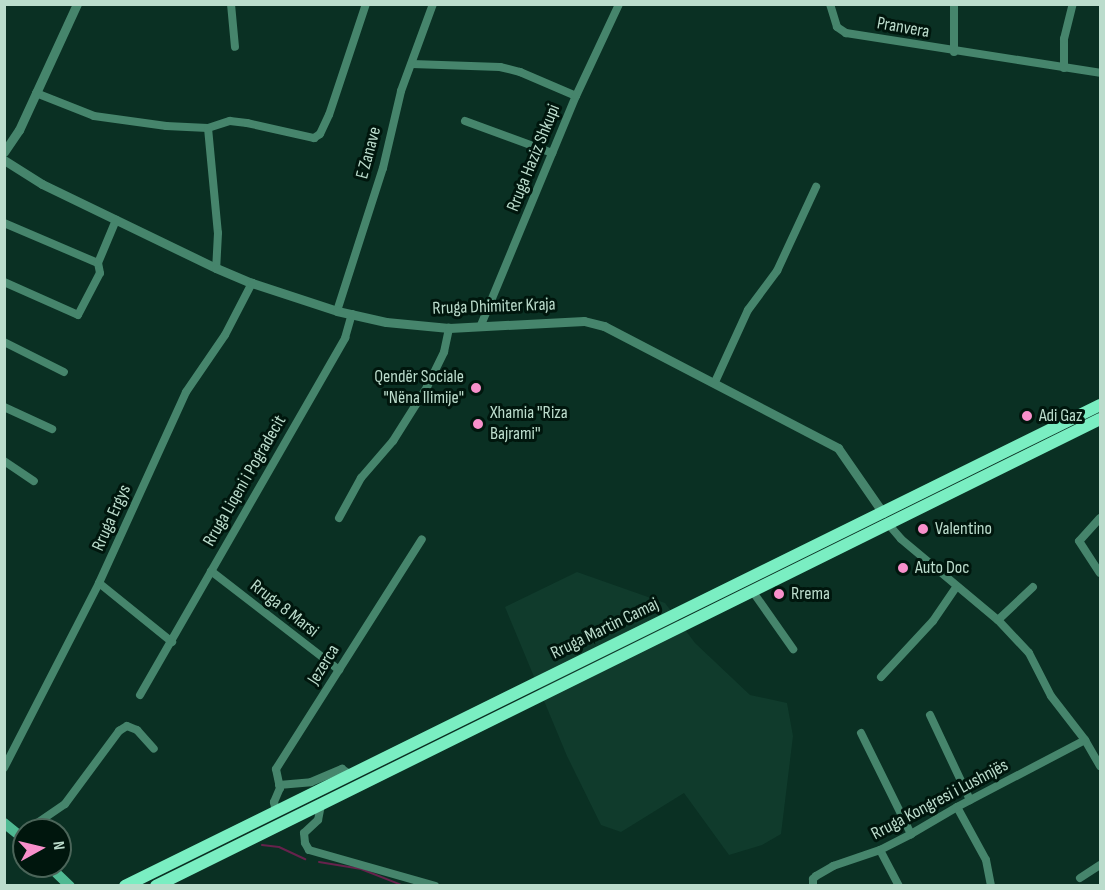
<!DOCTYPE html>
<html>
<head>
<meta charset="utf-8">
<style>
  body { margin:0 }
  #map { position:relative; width:1105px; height:890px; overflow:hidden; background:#0a3023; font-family:"Sofia Sans Condensed",sans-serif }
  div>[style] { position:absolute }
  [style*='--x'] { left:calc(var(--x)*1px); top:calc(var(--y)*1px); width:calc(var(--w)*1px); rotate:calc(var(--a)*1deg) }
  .built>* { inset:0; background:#103b2c }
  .stream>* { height:2px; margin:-1px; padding:0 1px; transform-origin:1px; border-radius:1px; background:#66224c }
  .minor>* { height:8px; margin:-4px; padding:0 4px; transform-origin:4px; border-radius:4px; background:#46856c }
  .tertiary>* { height:9px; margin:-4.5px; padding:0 4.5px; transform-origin:4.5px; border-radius:4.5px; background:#46856c }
  .secondary>* { height:10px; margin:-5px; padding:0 5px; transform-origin:5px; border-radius:5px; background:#4fb992 }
  .trunk>* { height:12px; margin:-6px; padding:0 6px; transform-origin:6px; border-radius:6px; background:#7aeec2 }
  .dots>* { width:16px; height:16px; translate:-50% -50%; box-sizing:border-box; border:3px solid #00160d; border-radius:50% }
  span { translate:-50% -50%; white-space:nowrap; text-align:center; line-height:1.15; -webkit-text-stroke:6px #00160d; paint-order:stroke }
  .street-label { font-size:18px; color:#bbdccc }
  .poi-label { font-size:18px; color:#bbdccc }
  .right { translate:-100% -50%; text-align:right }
  .left { translate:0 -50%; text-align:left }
  .frame { position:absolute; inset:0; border:6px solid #bbdccc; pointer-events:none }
  .north { position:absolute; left:12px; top:818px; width:60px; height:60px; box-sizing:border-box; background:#00160d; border:2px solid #4b6559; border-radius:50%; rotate:82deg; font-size:16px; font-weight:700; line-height:24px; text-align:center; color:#bbdccc }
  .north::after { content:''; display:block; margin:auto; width:21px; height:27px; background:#f890cb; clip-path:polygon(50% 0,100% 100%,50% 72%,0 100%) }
</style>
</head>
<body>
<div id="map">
  <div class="built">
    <div style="clip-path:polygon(577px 572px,665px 603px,695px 643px,750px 695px,787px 703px,793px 736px,781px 834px,762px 845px,729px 855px,684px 793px,621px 832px,601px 825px,567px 756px,505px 607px)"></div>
  </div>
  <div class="stream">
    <div style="--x:262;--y:845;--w:17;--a:7"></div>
    <div style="--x:279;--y:847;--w:29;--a:25"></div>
    <div style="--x:319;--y:862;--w:43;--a:9.5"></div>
    <div style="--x:361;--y:869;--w:46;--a:21.6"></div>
  </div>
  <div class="minor">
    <div style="--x:231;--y:4;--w:43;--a:84.7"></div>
    <div style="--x:830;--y:4;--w:24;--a:73"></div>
    <div style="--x:837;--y:27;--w:11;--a:34"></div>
    <div style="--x:846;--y:33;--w:257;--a:8.9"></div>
    <div style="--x:954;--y:4;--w:48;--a:90"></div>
    <div style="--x:412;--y:64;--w:88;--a:2"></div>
    <div style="--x:500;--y:67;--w:21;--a:14"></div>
    <div style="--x:520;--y:72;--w:61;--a:23.2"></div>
    <div style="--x:1064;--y:68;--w:29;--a:-90"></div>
    <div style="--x:1064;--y:39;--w:36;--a:-76"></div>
    <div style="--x:36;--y:93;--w:62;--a:21.6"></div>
    <div style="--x:94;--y:116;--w:73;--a:7.9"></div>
    <div style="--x:166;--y:126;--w:42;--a:2.7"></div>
    <div style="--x:208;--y:128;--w:23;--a:-18"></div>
    <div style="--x:230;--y:121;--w:17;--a:7"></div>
    <div style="--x:247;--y:123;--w:69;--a:12.6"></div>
    <div style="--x:314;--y:138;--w:7;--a:-34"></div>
    <div style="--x:320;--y:134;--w:21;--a:-65"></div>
    <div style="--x:329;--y:115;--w:117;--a:-71.6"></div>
    <div style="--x:465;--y:121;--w:93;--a:20.2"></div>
    <div style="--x:208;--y:128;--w:105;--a:84.6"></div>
    <div style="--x:218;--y:233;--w:35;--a:93"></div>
    <div style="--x:4;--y:223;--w:102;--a:23.1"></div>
    <div style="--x:4;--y:282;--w:81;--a:24"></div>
    <div style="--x:78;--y:315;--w:47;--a:-62.4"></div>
    <div style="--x:100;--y:273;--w:10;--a:-101"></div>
    <div style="--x:98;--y:263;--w:47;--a:-67.3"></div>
    <div style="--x:337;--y:311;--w:150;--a:-72.2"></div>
    <div style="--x:383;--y:168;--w:79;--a:-76.8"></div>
    <div style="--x:401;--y:91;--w:93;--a:-69.8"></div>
    <div style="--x:481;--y:325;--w:248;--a:-67.5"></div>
    <div style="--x:576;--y:96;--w:102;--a:-64.9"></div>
    <div style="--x:4;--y:342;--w:67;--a:26.6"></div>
    <div style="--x:715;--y:382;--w:79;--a:-65.4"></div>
    <div style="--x:748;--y:310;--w:49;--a:-53.4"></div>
    <div style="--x:777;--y:271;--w:93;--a:-65.1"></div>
    <div style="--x:4;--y:407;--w:53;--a:24.6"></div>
    <div style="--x:4;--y:461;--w:36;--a:34"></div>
    <div style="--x:339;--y:518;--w:46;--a:-61.2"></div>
    <div style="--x:361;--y:478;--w:49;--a:-49.1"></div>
    <div style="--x:393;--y:441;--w:64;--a:-57.8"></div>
    <div style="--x:427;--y:387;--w:39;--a:-64"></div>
    <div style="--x:444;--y:352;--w:25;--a:-78"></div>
    <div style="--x:1100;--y:518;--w:31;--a:132"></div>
    <div style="--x:1079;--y:541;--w:38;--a:57"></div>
    <div style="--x:889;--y:525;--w:18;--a:49"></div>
    <div style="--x:901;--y:539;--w:126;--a:39.9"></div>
    <div style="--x:998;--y:620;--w:45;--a:46.8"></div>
    <div style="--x:1029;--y:653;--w:48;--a:62.9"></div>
    <div style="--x:1051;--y:696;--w:56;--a:52.3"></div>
    <div style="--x:1085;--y:740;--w:30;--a:60"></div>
    <div style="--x:211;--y:571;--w:162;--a:37.7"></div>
    <div style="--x:99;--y:583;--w:94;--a:38.9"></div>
    <div style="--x:753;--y:592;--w:70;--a:54.9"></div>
    <div style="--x:998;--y:620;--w:48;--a:-43.3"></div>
    <div style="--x:881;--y:677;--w:76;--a:-47.1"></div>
    <div style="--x:933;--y:621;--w:42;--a:-55.6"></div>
    <div style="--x:140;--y:695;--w:412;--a:-60.1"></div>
    <div style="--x:345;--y:338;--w:25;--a:-74"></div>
    <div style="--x:930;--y:715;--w:94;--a:64.8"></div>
    <div style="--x:861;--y:733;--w:113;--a:63.7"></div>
    <div style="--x:4;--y:768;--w:208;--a:-62.8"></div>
    <div style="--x:99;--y:583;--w:210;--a:-65.5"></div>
    <div style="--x:186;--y:392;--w:69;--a:-55.6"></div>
    <div style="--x:225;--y:335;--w:59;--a:-62.6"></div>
    <div style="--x:279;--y:785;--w:32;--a:-5"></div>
    <div style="--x:311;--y:782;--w:34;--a:-23"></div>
    <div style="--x:342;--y:769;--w:11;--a:34"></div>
    <div style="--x:321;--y:805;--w:15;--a:101"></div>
    <div style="--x:318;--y:820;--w:19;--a:137"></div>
    <div style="--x:304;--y:833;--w:10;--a:84"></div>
    <div style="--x:305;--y:843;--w:8;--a:60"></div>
    <div style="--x:309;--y:850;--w:131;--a:15.9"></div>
    <div style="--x:957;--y:807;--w:60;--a:61.3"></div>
    <div style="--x:986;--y:860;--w:26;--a:79"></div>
    <div style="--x:276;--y:811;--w:9;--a:-103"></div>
    <div style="--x:274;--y:802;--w:15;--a:-67"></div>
    <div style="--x:280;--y:788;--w:19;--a:-102"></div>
    <div style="--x:276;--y:769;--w:272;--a:-57.6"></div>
    <div style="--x:27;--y:830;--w:46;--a:-34.4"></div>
    <div style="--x:65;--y:804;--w:91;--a:-53.5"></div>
    <div style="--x:119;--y:731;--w:9;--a:-32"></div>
    <div style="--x:127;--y:726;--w:11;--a:22"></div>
    <div style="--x:137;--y:730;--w:25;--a:48"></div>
    <div style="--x:880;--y:850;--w:41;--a:62.2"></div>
    <div style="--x:1080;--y:878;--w:24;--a:-33"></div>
    <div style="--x:813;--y:886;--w:7;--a:-90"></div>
    <div style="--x:813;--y:879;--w:4;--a:-45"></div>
    <div style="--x:816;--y:876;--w:20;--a:-30"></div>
    <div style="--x:833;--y:866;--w:50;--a:-18.8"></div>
    <div style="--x:880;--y:850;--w:35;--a:-27"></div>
    <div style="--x:911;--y:834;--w:53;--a:-30.4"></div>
    <div style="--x:957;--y:807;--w:144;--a:-27.6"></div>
  </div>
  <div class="tertiary">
    <div style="--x:4;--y:152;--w:27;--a:-56"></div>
    <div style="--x:19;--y:130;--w:139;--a:-65.3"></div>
    <div style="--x:4;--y:160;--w:45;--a:32.3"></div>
    <div style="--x:42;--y:184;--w:193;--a:25.8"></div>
    <div style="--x:216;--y:268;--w:39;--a:23"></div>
    <div style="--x:252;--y:283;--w:89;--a:18.2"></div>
    <div style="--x:337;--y:311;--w:50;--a:12.7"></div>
    <div style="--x:386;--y:322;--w:63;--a:5.4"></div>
    <div style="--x:449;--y:328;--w:135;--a:-3"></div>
    <div style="--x:584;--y:321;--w:21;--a:14"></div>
    <div style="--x:604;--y:326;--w:264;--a:27.5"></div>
    <div style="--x:838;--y:448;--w:79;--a:55.3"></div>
  </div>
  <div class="secondary">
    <div style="--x:4;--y:823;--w:26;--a:39"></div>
    <div style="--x:49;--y:866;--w:29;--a:44"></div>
  </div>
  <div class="trunk">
    <div style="--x:125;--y:886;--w:1087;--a:-26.26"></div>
    <div style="--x:156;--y:886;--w:1053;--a:-26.32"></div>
  </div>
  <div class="dots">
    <div style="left:476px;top:388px;background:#f890cb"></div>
    <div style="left:1027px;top:416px;background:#f890cb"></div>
    <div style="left:478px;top:424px;background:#f890cb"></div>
    <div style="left:923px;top:529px;background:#f890cb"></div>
    <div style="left:903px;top:568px;background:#f890cb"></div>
    <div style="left:779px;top:594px;background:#f890cb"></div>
  </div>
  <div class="street-label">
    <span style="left:903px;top:28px;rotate:10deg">Pranvera</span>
    <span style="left:369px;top:153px;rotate:-75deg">E Zanave</span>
    <span style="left:534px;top:158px;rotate:-68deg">Rruga Haziz Shkupi</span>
    <span style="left:494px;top:307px;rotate:-2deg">Rruga Dhimiter Kraja</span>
    <span style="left:245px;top:481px;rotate:-60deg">Rruga Liqeni i Pogradecit</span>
    <span style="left:112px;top:518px;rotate:-66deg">Rruga Ergys</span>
    <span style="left:284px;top:609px;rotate:38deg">Rruga 8 Marsi</span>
    <span style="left:605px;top:629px;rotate:-26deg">Rruga Martin Camaj</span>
    <span style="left:324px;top:665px;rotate:-58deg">Jezerca</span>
    <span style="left:940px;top:800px;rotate:-28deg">Rruga Kongresi i Lushnjës</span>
  </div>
  <div class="poi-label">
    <span class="right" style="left:464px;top:388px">Qendër Sociale<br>"Nëna Ilimije"</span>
    <span class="left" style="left:490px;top:424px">Xhamia ''Riza<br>Bajrami''</span>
    <span class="left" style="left:1039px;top:416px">Adi Gaz</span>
    <span class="left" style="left:935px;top:529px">Valentino</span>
    <span class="left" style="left:915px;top:568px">Auto Doc</span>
    <span class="left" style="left:791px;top:594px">Rrema</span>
  </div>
  <div class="frame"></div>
  <div class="north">N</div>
</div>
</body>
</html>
